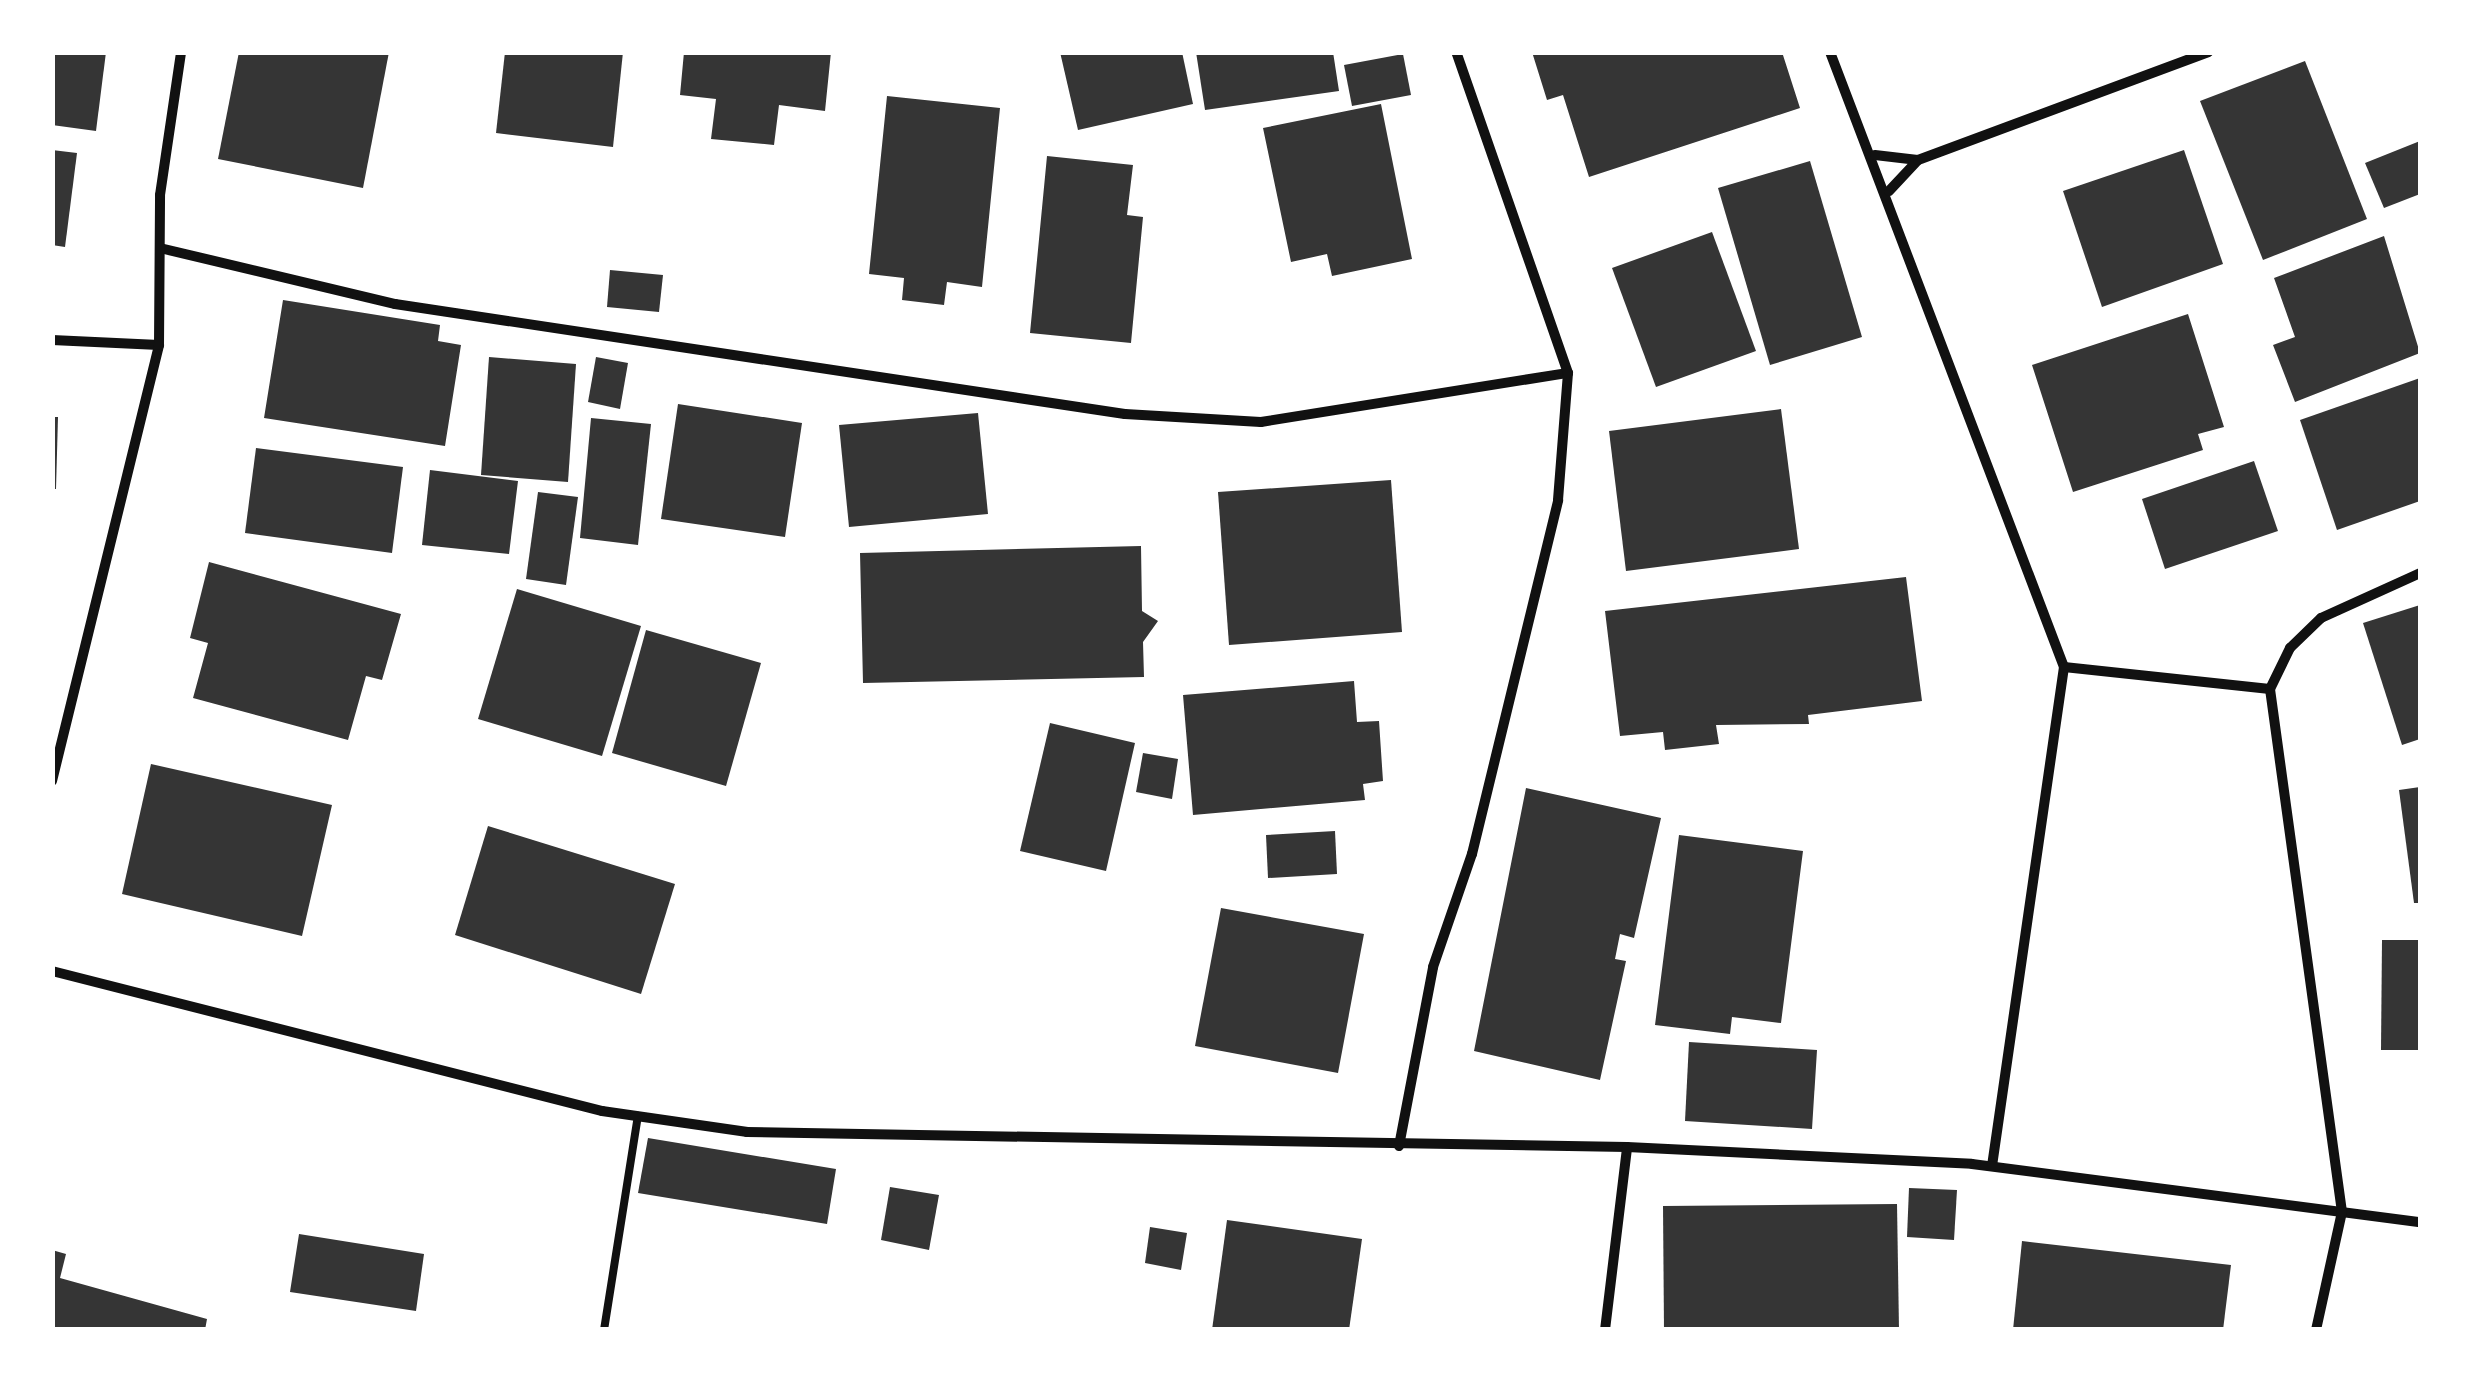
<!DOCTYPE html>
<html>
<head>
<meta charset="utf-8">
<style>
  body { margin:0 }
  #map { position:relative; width:2473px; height:1382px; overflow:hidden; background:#fff; font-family:Ubuntu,sans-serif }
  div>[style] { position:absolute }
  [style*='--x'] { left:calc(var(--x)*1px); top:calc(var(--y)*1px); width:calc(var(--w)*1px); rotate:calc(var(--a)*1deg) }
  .building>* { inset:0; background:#353535 }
  .service>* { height:8px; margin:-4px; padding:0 4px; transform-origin:4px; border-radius:4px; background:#111 }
  .minor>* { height:10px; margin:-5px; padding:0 5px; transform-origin:5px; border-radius:5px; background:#111 }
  span { translate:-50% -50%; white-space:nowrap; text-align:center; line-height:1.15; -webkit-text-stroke:9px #fff; paint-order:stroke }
  .frame { position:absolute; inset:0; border:55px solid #fff; pointer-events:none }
</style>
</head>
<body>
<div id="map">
  <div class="building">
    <div style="clip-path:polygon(52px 52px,106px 52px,96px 131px,52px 125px)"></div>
    <div style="clip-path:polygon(239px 52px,389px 52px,363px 188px,218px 159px)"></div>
    <div style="clip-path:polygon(505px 52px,623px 52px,613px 147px,496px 133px)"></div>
    <div style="clip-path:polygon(684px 52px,831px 52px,825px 111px,779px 105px,774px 145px,711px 139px,716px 99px,680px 95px)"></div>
    <div style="clip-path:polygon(1060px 52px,1182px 52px,1193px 104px,1078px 130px)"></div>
    <div style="clip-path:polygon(1196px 52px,1333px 52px,1339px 91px,1205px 110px)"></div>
    <div style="clip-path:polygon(1532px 52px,1782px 52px,1800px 108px,1589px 177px,1563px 95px,1547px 100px)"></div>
    <div style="clip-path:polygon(1403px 54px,1411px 95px,1352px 106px,1344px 65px)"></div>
    <div style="clip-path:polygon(2305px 61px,2367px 219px,2263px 260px,2200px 101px)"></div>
    <div style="clip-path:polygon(887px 96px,1000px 108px,982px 287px,947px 282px,944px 305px,902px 300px,904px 278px,869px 274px)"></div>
    <div style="clip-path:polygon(1381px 104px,1412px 259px,1332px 276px,1327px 254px,1291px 262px,1263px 128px)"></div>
    <div style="clip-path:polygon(2420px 141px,2420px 194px,2384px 208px,2365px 163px)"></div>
    <div style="clip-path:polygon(52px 150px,77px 153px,65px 247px,52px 245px)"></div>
    <div style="clip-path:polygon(2184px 150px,2223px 264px,2102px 307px,2063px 191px)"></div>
    <div style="clip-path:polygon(1047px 156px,1133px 165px,1127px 215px,1143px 217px,1131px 343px,1030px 333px)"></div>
    <div style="clip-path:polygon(1810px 161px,1862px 337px,1770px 365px,1718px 188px)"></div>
    <div style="clip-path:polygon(1712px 232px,1756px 351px,1656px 387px,1612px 268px)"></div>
    <div style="clip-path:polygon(2384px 236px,2420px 353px,2295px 402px,2273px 345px,2295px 337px,2274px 278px)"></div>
    <div style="clip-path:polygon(610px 270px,663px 275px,659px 312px,607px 307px)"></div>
    <div style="clip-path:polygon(283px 300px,440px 325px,438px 341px,461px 345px,445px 446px,264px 418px)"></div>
    <div style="clip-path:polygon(2188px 314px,2224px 427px,2198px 434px,2203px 450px,2073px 492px,2032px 365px)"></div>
    <div style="clip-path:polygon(489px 357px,576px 364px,568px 482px,481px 475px)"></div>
    <div style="clip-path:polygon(596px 357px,628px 363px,620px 409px,588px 402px)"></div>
    <div style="clip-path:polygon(2420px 378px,2420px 501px,2337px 530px,2300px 420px)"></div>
    <div style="clip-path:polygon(678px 404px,802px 423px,785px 537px,661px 519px)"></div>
    <div style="clip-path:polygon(1781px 409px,1799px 549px,1626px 571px,1609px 431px)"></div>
    <div style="clip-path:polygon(978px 413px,988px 514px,849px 527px,839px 425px)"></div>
    <div style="clip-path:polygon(52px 417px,58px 417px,56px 489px,52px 489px)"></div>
    <div style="clip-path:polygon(591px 418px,651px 424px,638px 545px,580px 538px)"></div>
    <div style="clip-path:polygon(256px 448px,403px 467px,392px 553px,245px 533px)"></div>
    <div style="clip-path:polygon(2254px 461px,2278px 531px,2165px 569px,2142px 499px)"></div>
    <div style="clip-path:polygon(430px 470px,518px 481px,509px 554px,422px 545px)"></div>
    <div style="clip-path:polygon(1391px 480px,1402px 632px,1229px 645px,1218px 492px)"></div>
    <div style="clip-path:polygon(538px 492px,578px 497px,566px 585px,526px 579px)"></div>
    <div style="clip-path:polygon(1141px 546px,1142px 611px,1158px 621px,1143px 642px,1144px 677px,863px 683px,860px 553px)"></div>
    <div style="clip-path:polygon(209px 562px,401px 614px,382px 680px,366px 676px,348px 740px,193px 698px,208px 643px,190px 638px)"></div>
    <div style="clip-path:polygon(1906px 577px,1922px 701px,1808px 715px,1809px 724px,1716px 725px,1719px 744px,1665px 750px,1663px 732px,1620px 736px,1605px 611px)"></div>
    <div style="clip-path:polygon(517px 589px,641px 626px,602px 756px,478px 719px)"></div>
    <div style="clip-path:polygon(2420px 605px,2420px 739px,2402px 745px,2363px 623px)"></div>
    <div style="clip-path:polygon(646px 630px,761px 663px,726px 786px,612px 753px)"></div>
    <div style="clip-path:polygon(1354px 681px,1357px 722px,1379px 721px,1383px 781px,1363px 784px,1365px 800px,1193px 815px,1183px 695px)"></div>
    <div style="clip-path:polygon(1050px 723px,1135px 743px,1106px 871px,1020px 851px)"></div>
    <div style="clip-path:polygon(1143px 753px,1178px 759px,1172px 799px,1136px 792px)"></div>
    <div style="clip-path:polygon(151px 764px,332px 805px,302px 936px,122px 894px)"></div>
    <div style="clip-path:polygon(2420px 787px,2420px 903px,2414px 903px,2399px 790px)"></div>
    <div style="clip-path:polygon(1526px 788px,1661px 818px,1634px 938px,1620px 934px,1615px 959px,1626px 961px,1600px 1080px,1474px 1051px)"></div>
    <div style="clip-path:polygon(488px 826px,675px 884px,641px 994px,455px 935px)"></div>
    <div style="clip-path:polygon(1335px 831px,1337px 874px,1268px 878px,1266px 835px)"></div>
    <div style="clip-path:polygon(1679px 835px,1803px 851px,1781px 1023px,1732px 1017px,1730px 1034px,1655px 1025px)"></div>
    <div style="clip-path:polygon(1221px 908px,1364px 934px,1338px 1073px,1195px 1046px)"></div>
    <div style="clip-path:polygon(2382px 940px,2420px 940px,2420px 1050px,2381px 1050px)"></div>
    <div style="clip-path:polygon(1689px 1042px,1817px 1050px,1812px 1129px,1685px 1121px)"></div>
    <div style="clip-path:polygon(648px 1138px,836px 1169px,827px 1224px,638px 1193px)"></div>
    <div style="clip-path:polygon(890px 1187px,939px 1195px,929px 1250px,881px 1240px)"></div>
    <div style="clip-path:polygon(1909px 1188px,1957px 1190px,1954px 1240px,1907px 1237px)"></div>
    <div style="clip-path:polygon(1897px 1204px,1899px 1330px,1664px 1330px,1663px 1206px)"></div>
    <div style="clip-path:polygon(1227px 1220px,1362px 1239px,1349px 1330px,1212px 1330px)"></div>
    <div style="clip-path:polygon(1150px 1227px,1187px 1233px,1181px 1270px,1145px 1263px)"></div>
    <div style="clip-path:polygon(299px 1234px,424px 1254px,416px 1311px,290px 1292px)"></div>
    <div style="clip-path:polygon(2022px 1241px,2231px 1265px,2223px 1330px,2013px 1330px)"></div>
    <div style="clip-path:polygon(52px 1250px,66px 1254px,60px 1278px,207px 1319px,205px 1330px,52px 1330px)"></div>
  </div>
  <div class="service">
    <div style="--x:604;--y:1330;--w:217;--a:-81"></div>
  </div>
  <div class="minor">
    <div style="--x:1830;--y:52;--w:658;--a:69.17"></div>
    <div style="--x:2064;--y:667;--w:504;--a:98.21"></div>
    <div style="--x:1875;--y:155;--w:43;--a:6.6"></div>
    <div style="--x:1889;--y:191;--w:42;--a:-46.9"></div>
    <div style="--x:1918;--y:160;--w:310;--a:-20.4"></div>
    <div style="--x:160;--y:248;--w:242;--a:13.4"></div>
    <div style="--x:395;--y:304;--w:738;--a:8.57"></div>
    <div style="--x:1125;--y:414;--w:136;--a:3.4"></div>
    <div style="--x:1261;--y:422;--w:311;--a:-9.1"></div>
    <div style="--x:52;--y:340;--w:107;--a:2.7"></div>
    <div style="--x:2064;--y:667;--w:207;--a:6.1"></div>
    <div style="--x:52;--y:781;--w:449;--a:-76.2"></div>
    <div style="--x:159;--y:345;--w:150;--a:-89.6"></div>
    <div style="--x:160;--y:195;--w:145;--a:-81.6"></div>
    <div style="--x:52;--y:971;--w:568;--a:14.28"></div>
    <div style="--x:602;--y:1111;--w:147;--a:8.2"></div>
    <div style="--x:747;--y:1132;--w:880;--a:0.98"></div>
    <div style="--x:1627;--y:1147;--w:345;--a:2.8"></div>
    <div style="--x:1972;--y:1164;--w:452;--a:7.4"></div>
    <div style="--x:1399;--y:1146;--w:182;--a:-79.2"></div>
    <div style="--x:1433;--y:967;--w:120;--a:-71"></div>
    <div style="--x:1472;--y:854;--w:364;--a:-76.3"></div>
    <div style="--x:1558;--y:500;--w:127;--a:-85.5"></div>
    <div style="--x:1568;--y:373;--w:340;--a:-109.2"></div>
    <div style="--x:1605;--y:1330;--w:184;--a:-83.1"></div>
    <div style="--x:2316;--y:1330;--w:121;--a:-77.6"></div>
    <div style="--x:2342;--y:1212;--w:528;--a:-97.84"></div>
    <div style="--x:2270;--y:689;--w:46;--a:-64"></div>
    <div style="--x:2290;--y:648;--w:43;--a:-44.1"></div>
    <div style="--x:2321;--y:618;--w:109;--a:-24.4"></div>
  </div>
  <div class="frame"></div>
</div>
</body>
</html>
